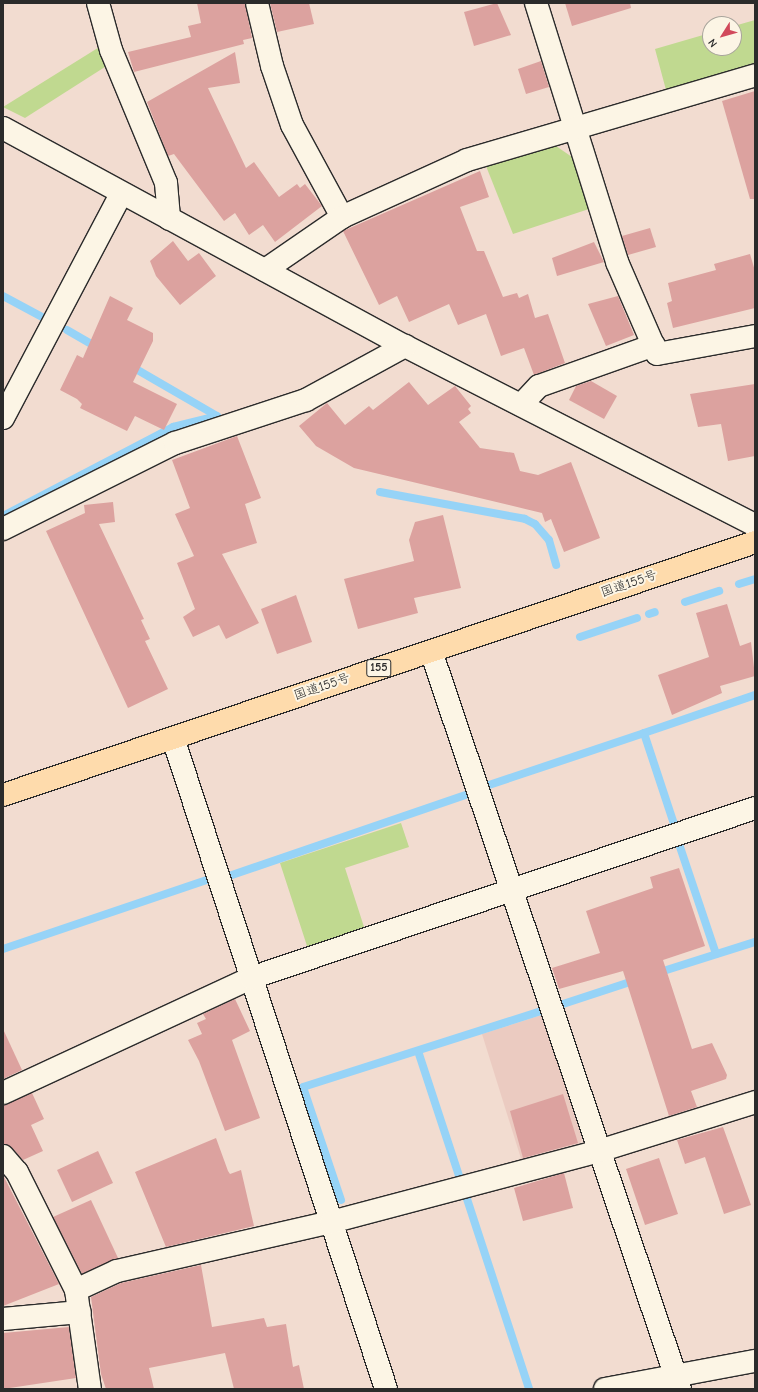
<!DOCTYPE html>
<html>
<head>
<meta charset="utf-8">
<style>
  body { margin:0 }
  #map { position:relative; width:758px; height:1392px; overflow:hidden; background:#f2dcd0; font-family:"Comic Neue","Klee One",sans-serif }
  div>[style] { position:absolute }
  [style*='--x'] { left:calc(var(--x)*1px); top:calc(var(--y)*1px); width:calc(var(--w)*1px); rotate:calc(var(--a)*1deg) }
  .built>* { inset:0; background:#ebcbc1 }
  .green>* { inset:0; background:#c0d990 }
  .stream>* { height:8px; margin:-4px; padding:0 4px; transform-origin:4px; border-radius:4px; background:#96d3f7 }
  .building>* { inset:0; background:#dca29f }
  .roads { filter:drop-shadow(1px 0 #2b2b2b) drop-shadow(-1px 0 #2b2b2b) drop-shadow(0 1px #2b2b2b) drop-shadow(0 -1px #2b2b2b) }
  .minor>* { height:22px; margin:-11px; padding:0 11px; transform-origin:11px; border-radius:11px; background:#fcf5e5 }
  .highway>* { height:22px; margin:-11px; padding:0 11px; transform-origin:11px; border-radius:11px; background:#fedbac }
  span { translate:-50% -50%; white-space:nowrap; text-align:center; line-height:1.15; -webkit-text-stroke:4px #fcf5e5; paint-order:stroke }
  .shield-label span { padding:1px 3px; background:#fcf5e5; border:1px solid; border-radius:3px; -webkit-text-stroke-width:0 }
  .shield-label { font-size:12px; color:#2b2b2b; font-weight:700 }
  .street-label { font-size:13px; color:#2b2b2b }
  .frame { position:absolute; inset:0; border:4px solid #2b2b2b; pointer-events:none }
  .north { position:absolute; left:702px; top:16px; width:40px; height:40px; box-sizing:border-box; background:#fcf5e5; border:1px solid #a8a49b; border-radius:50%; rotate:233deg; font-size:11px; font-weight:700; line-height:16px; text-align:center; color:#2b2b2b }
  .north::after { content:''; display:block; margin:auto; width:14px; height:18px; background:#d1495b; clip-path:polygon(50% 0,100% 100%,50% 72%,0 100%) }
</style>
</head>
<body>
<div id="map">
  <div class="built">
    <div style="clip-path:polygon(542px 1015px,584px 1136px,575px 1152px,523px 1165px,482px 1034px)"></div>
  </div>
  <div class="green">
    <div style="clip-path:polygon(755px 20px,755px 65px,666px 90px,655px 49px,710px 33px,710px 48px,734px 48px,734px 26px)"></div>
    <div style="clip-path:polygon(101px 46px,108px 65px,25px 118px,3px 107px)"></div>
    <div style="clip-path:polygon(556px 146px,572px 157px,589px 209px,513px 234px,486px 166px)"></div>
    <div style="clip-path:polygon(401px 823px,409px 847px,345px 868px,365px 930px,308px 949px,280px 863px)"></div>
  </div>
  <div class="stream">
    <div style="--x:3;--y:296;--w:47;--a:28.2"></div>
    <div style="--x:67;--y:330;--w:36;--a:30"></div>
    <div style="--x:129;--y:365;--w:102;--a:30.1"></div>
    <div style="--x:380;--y:492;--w:147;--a:10.5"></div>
    <div style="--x:525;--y:519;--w:11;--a:27"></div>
    <div style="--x:535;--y:524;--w:21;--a:49"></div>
    <div style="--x:549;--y:540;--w:26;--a:74"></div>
    <div style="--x:3;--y:516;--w:192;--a:-27.6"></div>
    <div style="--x:173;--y:427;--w:45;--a:-14"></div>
    <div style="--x:739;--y:584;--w:17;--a:-17"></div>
    <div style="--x:685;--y:602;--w:36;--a:-18"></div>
    <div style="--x:649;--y:614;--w:6;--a:-18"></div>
    <div style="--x:580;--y:637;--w:60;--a:-18.4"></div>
    <div style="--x:489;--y:785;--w:163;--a:-18.5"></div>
    <div style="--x:675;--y:827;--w:99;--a:-108.3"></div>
    <div style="--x:644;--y:733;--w:117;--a:-18.9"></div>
    <div style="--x:679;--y:844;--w:116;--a:71.4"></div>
    <div style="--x:229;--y:876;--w:253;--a:-18.9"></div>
    <div style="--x:3;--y:949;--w:215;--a:-18.7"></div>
    <div style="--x:657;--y:973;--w:103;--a:-17.6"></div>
    <div style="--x:563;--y:1004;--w:77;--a:-18.2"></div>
    <div style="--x:418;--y:1051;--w:135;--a:71.8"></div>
    <div style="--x:467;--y:1199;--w:200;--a:71.9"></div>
    <div style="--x:341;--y:1200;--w:119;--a:-108.6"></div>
    <div style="--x:303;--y:1087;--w:250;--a:-17.7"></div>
  </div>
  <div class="building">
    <div style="clip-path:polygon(197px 3px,245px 3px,252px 38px,243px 40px,244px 44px,134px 72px,128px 52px,191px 37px,188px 26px,201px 23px)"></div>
    <div style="clip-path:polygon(270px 3px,309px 3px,314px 24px,277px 32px)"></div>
    <div style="clip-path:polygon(497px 3px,511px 35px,474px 46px,464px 12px)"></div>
    <div style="clip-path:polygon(565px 3px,630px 3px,631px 8px,572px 26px)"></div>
    <div style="clip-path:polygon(235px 52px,240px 83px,208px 88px,246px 168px,254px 162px,279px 197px,297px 184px,300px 188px,305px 184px,322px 206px,275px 242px,263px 225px,249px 235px,235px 213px,224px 221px,174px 154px,168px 156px,147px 102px)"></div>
    <div style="clip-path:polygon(541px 61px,549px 87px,526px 94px,518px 69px)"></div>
    <div style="clip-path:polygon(755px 91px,755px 199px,750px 199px,722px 101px)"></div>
    <div style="clip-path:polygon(480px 171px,489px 197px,460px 207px,477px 251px,484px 251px,503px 297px,517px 293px,519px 298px,528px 294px,535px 318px,548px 314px,565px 363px,534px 375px,524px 348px,501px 356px,486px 314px,458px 325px,449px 304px,409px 322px,397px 296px,379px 305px,343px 231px)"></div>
    <div style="clip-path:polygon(650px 228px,656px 247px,628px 255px,622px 236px)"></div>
    <div style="clip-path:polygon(173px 241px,188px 261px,199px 253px,216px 276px,180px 305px,156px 276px,150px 261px)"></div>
    <div style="clip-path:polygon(594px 242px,604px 262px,557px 276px,552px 258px)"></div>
    <div style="clip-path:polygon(750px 254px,755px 271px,755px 308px,673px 328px,667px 303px,672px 301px,668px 283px,716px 270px,714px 264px)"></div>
    <div style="clip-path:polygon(110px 296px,133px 308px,127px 320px,153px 333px,153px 341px,133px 382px,177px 404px,164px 430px,135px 416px,127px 431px,80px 408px,82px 404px,77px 399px,60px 390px,77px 355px,83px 358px)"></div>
    <div style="clip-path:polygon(618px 296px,634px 335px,606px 346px,588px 304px)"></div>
    <div style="clip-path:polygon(591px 381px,617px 396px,604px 419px,569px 400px,576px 386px)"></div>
    <div style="clip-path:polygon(409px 382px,428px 405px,455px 386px,471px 406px,468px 409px,471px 413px,459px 422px,480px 448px,514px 453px,520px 471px,538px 475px,571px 462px,600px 538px,564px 552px,551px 519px,545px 522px,542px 513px,354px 468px,316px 446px,299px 426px,327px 403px,345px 425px,369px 406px,373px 410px)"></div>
    <div style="clip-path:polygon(755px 384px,755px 456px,728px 461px,721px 424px,698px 427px,690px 394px)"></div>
    <div style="clip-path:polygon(237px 436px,261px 498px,245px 504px,257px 543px,222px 554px,259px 623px,226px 639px,219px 625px,193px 637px,183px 617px,195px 609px,177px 563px,194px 556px,175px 514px,190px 508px,172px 460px)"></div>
    <div style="clip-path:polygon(113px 502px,115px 522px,99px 524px,144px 619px,141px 620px,150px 639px,145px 641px,168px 689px,128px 708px,46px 531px,85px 513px,84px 505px)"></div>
    <div style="clip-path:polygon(443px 515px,461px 588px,414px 598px,418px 613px,358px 629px,344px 579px,414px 561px,409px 540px,415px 522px)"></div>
    <div style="clip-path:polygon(296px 595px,312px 642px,277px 654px,261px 609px)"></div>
    <div style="clip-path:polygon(727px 604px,740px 646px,751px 642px,755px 676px,720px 686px,722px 693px,672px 715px,658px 675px,709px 657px,696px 613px)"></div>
    <div style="clip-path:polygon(679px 868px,705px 946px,663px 960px,692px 1049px,712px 1043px,727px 1075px,726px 1079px,691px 1091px,697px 1107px,669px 1116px,623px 971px,559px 989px,552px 968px,600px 953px,586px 911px,653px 888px,650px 877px)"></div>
    <div style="clip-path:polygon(235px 999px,250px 1031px,232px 1040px,260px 1118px,225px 1131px,199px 1061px,188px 1040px,202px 1034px,197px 1023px,206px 1019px,203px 1014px)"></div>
    <div style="clip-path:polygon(3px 1029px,22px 1070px,3px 1079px)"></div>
    <div style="clip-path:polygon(32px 1093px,44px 1119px,31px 1125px,43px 1151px,23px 1160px,12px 1148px,3px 1144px,3px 1105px)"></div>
    <div style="clip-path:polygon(563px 1094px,578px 1143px,523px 1158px,510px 1111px)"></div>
    <div style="clip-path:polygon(723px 1127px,751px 1205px,724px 1214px,705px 1157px,685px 1164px,677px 1140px)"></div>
    <div style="clip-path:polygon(216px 1138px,228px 1171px,230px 1174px,241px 1170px,254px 1226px,166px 1247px,135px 1172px)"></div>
    <div style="clip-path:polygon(98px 1151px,113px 1183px,72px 1202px,57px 1170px)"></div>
    <div style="clip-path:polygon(659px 1158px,678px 1214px,645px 1225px,626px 1169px)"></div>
    <div style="clip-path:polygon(564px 1173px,573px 1208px,523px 1221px,514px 1188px)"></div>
    <div style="clip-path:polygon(3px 1175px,59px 1284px,3px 1306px)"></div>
    <div style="clip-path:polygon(91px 1200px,118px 1258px,82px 1274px,53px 1217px)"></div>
    <div style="clip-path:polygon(201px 1265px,212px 1327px,264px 1318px,267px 1327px,286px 1324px,293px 1367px,299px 1365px,304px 1389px,234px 1389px,225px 1353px,149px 1368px,154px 1389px,106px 1389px,101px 1374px,91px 1297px,121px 1283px)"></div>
    <div style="clip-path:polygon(69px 1327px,76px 1378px,3px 1389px,3px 1333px)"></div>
  </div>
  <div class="roads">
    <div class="minor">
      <div style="--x:98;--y:3;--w:49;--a:74.5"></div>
      <div style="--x:111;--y:50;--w:144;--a:67.5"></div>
      <div style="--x:166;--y:183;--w:36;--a:85"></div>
      <div style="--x:257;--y:3;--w:65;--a:76.6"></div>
      <div style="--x:272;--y:66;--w:62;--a:71.3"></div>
      <div style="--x:292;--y:125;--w:105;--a:61.5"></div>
      <div style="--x:536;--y:3;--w:271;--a:72.6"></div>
      <div style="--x:617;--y:262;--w:100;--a:66.5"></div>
      <div style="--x:657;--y:354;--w:100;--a:-10.4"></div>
      <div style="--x:3;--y:128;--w:457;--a:28.5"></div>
      <div style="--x:405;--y:346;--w:393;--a:27.1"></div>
      <div style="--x:265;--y:270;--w:93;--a:-34.5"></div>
      <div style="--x:342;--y:217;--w:137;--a:-24.5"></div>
      <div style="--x:467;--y:160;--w:300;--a:-16.4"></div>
      <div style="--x:521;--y:405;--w:26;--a:-47"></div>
      <div style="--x:539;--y:386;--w:122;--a:-19.6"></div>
      <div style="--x:3;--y:418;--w:253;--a:-62.2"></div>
      <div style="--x:3;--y:529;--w:192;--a:-26.6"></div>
      <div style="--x:175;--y:443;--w:138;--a:-18.2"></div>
      <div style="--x:306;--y:400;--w:113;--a:-28.6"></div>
      <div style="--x:431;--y:651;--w:779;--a:71.36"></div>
      <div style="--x:173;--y:738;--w:685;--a:71.88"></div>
      <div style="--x:3;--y:1093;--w:273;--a:-24.9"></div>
      <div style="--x:251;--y:978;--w:532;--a:-18.64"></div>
      <div style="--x:3;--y:1156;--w:21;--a:49"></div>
      <div style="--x:17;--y:1172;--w:132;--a:63.4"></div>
      <div style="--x:76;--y:1290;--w:100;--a:82"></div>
      <div style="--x:76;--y:1290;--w:45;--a:-24.9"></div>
      <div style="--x:117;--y:1271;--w:220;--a:-12.9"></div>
      <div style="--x:331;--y:1222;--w:277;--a:-14.8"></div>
      <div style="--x:599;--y:1151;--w:164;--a:-17.4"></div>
      <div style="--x:3;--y:1319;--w:77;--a:-5.2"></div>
      <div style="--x:605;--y:1389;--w:153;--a:-10.6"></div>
    </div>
    <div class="highway">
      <div style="--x:3;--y:795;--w:793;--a:-18.59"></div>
    </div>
  </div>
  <div class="shield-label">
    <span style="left:379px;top:668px">155</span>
  </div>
  <div class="street-label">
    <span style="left:629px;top:584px;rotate:-19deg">国道155号</span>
    <span style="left:322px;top:687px;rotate:-19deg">国道155号</span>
  </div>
  <div class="frame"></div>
  <div class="north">N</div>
</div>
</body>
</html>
